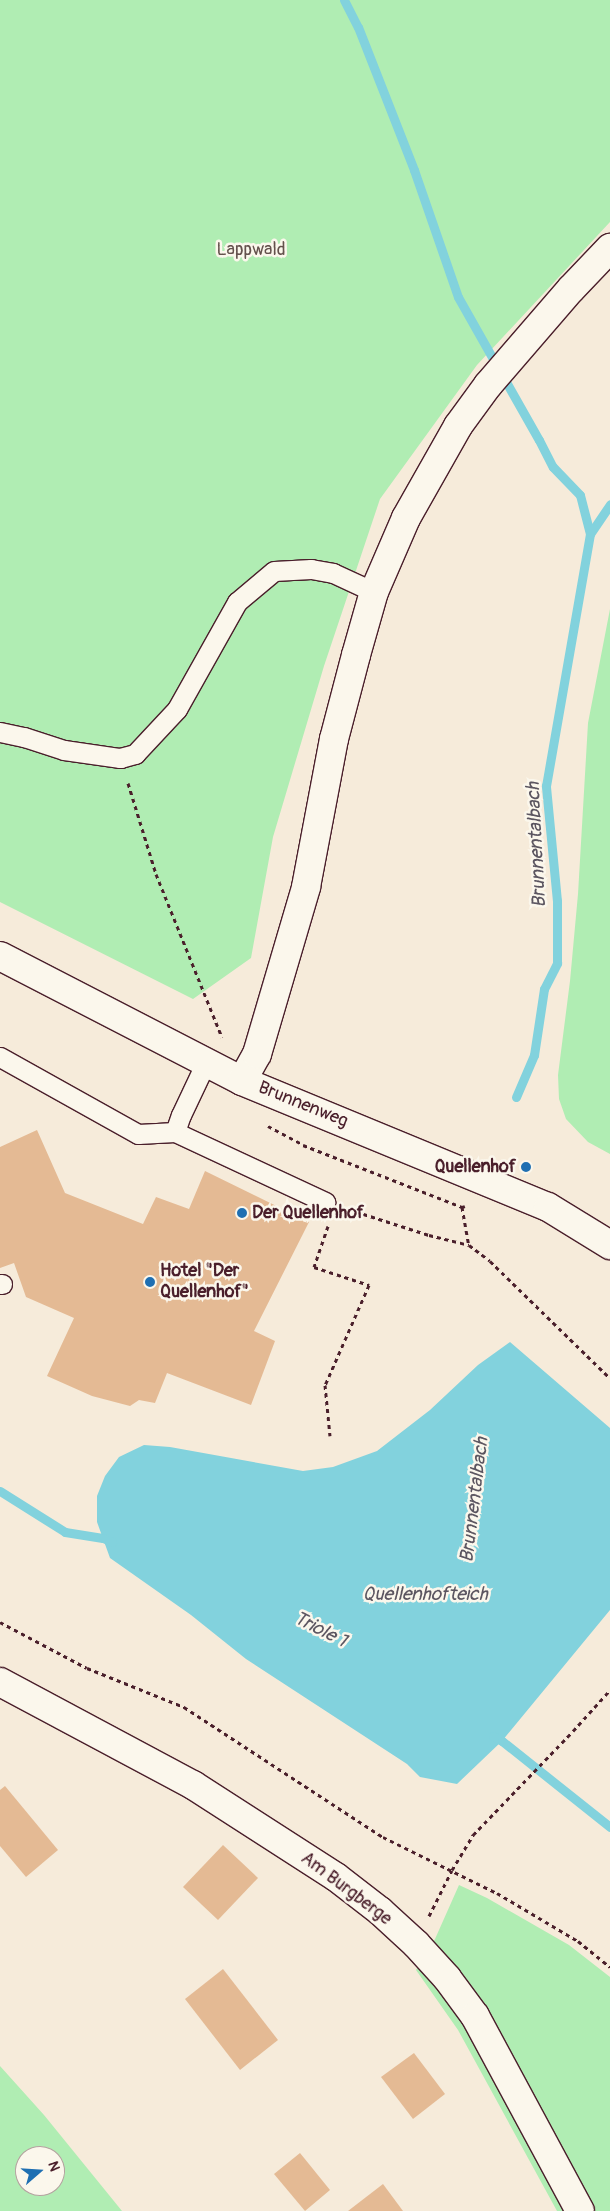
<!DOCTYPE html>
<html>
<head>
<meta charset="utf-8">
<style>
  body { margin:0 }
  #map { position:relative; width:610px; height:2211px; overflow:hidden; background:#f6ebda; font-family:Pangolin,sans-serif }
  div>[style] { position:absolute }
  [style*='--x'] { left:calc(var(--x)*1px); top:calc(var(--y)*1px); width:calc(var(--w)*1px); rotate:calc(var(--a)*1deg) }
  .green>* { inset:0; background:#b0edb3 }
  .water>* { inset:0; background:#82d2dd }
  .stream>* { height:9px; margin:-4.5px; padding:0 4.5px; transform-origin:4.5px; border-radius:4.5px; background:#82d2dd }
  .building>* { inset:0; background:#e4ba94 }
  .path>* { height:3px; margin-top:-1.5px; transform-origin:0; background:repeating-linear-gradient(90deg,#4a1f2b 0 4px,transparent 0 8px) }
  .roads { filter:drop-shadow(1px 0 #4a1f2b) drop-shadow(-1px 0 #4a1f2b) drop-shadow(0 1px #4a1f2b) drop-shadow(0 -1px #4a1f2b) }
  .lane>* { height:19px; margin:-9.5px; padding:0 9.5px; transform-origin:9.5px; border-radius:9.5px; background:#fbf7ec }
  .street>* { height:28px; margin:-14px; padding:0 14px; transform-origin:14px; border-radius:14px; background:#fbf7ec }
  .secondary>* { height:28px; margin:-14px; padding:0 14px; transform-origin:14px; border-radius:14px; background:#fbf7ec }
  .dots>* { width:14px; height:14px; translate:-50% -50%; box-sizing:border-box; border:2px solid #fbf7ec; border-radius:50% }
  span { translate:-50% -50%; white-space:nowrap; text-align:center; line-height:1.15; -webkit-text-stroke:5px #fbf7ec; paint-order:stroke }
  .park-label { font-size:18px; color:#64524d }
  .street-label { font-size:18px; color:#4a1f2b }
  .poi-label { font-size:18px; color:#4a1f2b; font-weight:700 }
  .right { translate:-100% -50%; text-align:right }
  .left { translate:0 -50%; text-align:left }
  .water-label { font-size:19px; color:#5b5560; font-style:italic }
  .north { position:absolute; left:15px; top:2146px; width:50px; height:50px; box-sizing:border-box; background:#fbf7ec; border:1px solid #b4a19f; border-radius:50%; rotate:71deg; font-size:14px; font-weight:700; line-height:20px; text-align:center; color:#4a1f2b }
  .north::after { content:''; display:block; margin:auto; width:18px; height:22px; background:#1f6fb2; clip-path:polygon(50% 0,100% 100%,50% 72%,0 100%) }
</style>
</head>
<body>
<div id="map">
  <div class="green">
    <div style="clip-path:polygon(0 0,610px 0,610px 222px,477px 365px,380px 499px,324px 666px,273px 837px,251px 958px,193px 999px,0 902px)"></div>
    <div style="clip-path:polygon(610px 609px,610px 1154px,588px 1142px,566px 1119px,559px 1099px,558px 1075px,570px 981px,578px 894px,588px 723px)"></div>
    <div style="clip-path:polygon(459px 1885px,487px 1898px,569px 1945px,610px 1977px,610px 2211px,557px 2211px,458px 2030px,416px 1970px,435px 1939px)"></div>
    <div style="clip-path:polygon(evenodd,0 2066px,44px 2115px,122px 2211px,0 2211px,0 2066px,25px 2156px,55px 2156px,55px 2186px,25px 2186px,25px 2156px)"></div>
  </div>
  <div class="water">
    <div style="clip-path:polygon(510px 1342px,610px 1428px,610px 1610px,502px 1741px,457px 1784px,420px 1777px,407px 1764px,246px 1659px,191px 1615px,110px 1558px,97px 1522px,97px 1496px,105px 1476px,119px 1457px,144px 1445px,170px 1447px,303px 1471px,333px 1467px,377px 1451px,430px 1410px,478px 1365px)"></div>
  </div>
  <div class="stream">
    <div style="--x:344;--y:0;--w:30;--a:63"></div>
    <div style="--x:358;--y:27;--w:154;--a:68.6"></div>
    <div style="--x:414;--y:170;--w:134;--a:70.9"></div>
    <div style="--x:458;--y:297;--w:164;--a:60.5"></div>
    <div style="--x:539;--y:440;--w:30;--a:63"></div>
    <div style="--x:553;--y:467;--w:39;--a:46"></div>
    <div style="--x:580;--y:495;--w:40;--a:75.6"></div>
    <div style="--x:516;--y:1097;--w:46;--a:-66.8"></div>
    <div style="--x:534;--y:1055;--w:67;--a:-81.4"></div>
    <div style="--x:544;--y:989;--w:29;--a:-63"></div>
    <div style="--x:557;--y:963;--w:62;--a:-90"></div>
    <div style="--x:557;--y:901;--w:116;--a:-95.5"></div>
    <div style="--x:546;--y:786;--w:256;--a:-80.1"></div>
    <div style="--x:590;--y:534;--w:36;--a:-56"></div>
    <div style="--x:0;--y:1491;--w:77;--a:32.2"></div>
    <div style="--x:65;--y:1532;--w:38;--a:9"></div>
    <div style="--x:103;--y:1538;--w:10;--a:24"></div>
    <div style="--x:493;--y:1736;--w:10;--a:29"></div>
    <div style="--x:502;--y:1741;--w:138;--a:38.5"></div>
  </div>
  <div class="building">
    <div style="clip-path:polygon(37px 1130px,65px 1193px,143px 1224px,156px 1197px,189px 1209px,205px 1171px,309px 1222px,254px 1331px,275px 1341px,251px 1405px,167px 1373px,155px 1403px,139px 1400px,130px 1406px,92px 1396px,47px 1376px,74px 1318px,26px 1297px,14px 1263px,0 1268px,0 1147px)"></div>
    <div style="clip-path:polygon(5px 1786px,58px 1850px,26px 1877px,0 1846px,0 1790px)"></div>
    <div style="clip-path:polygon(223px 1845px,258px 1878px,218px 1920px,183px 1887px)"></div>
    <div style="clip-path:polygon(223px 1969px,278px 2040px,240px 2070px,185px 1999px)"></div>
    <div style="clip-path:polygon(414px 2053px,445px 2094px,413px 2119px,381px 2077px)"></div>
    <div style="clip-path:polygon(300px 2153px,330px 2190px,305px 2211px,274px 2174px)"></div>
    <div style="clip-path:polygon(383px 2184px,403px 2211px,348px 2211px)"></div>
  </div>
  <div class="path">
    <div style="--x:128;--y:783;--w:95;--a:72.9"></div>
    <div style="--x:156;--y:874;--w:176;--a:68"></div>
    <div style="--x:268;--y:1126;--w:40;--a:28"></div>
    <div style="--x:303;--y:1145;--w:171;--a:21.3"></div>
    <div style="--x:462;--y:1207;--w:3;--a:-18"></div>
    <div style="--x:462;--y:1207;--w:39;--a:80"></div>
    <div style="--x:469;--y:1245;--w:26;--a:37"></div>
    <div style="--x:490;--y:1261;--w:168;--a:44.3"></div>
    <div style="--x:348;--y:1209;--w:85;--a:17.8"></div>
    <div style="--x:429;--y:1235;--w:41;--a:14"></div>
    <div style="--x:328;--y:1226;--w:43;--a:108.9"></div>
    <div style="--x:314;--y:1267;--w:58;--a:18.1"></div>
    <div style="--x:369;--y:1285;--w:109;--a:113.7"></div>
    <div style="--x:325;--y:1385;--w:51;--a:84.4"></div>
    <div style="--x:0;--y:1622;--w:98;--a:27.9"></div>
    <div style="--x:87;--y:1668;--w:105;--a:21.9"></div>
    <div style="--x:184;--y:1707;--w:238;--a:33.2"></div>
    <div style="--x:383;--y:1837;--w:127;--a:26.2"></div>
    <div style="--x:497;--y:1893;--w:94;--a:30.7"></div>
    <div style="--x:578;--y:1941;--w:41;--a:39.1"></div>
    <div style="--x:429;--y:1916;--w:51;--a:-63.4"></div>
    <div style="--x:452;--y:1870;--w:41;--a:-59"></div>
    <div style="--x:473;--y:1835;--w:144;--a:-46.1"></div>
    <div style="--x:573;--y:1731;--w:55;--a:-47.9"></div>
  </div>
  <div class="roads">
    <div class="lane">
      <div style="--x:0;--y:732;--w:25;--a:12"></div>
      <div style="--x:24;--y:737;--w:42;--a:18"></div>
      <div style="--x:64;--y:750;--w:57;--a:8.1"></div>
      <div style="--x:120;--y:758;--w:16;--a:-15"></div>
      <div style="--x:135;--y:754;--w:62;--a:-47"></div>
      <div style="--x:177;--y:709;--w:123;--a:-60.7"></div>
      <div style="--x:237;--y:602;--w:48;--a:-40"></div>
      <div style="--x:274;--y:571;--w:37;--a:-3"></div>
      <div style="--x:311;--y:569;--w:22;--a:10"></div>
      <div style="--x:333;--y:573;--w:45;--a:24.9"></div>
      <div style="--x:0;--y:1057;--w:158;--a:29.2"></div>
      <div style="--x:138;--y:1134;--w:37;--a:-3"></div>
      <div style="--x:175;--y:1132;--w:18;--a:-71"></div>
      <div style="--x:181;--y:1115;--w:59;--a:-64.7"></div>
      <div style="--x:175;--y:1132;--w:166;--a:25"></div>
      <div style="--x:0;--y:1284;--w:2;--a:0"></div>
    </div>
    <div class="street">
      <div style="--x:0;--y:1682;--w:219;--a:28.1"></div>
      <div style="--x:193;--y:1785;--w:170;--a:32.8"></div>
      <div style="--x:336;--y:1877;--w:56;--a:37.7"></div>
      <div style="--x:380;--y:1911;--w:49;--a:42.5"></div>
      <div style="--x:416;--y:1944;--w:46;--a:47.6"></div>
      <div style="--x:447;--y:1978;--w:47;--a:53.6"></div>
      <div style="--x:475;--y:2016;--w:221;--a:61.7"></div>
    </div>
    <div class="secondary">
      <div style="--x:0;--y:956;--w:272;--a:27.3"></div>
      <div style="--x:242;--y:1081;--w:331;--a:22.4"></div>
      <div style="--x:548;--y:1207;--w:73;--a:31.5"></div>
      <div style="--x:242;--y:1081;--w:31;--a:-61"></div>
      <div style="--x:257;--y:1054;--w:174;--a:-73.6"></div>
      <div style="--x:306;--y:887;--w:151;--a:-79.3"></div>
      <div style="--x:334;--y:739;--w:87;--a:-75.3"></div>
      <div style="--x:356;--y:655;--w:66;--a:-74.1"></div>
      <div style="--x:374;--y:592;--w:81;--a:-66.6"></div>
      <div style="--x:406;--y:518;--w:106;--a:-60.5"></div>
      <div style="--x:458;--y:426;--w:51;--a:-53.8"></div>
      <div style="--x:488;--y:385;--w:127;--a:-49.2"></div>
      <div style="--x:571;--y:289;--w:57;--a:-46.4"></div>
    </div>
  </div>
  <div class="dots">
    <div style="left:526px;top:1167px;background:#1f6fb2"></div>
    <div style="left:242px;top:1213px;background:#1f6fb2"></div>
    <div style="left:150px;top:1282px;background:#1f6fb2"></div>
  </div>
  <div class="park-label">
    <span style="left:251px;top:250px">Lappwald</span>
  </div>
  <div class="street-label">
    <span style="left:303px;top:1105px;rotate:22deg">Brunnenweg</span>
    <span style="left:346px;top:1889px;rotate:37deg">Am Burgberge</span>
  </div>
  <div class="poi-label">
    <span class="right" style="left:516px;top:1167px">Quellenhof</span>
    <span class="left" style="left:252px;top:1213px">Der Quellenhof</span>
    <span class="left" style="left:160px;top:1282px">Hotel "Der<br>Quellenhof"</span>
  </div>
  <div class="water-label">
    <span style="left:537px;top:845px;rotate:-93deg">Brunnentalbach</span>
    <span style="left:475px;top:1500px;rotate:-83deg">Brunnentalbach</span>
    <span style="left:425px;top:1595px">Quellenhofteich</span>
    <span style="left:320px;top:1630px;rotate:27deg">Triole 1</span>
  </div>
  <div class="north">N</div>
</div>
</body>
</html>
